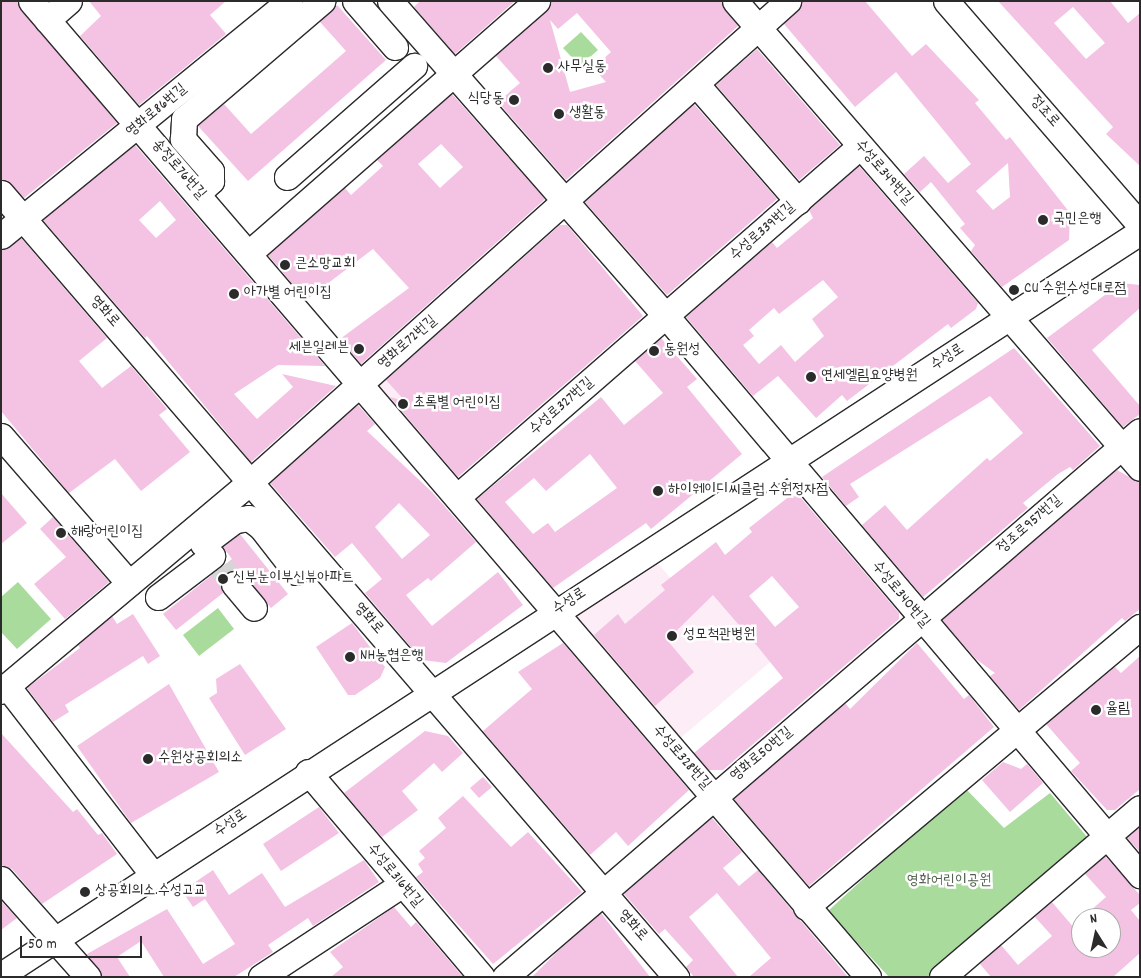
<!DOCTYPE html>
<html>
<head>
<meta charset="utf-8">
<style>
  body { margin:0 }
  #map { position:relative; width:1141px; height:978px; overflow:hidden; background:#fff; font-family:Dekko,"Poor Story",sans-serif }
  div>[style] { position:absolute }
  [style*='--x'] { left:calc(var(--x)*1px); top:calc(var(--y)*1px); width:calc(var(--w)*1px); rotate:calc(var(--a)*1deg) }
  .built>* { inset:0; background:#fcedf6 }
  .green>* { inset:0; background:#a9db9c }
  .building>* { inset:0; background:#f4c2e2 }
  .minor-tunnel>* { height:25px; margin-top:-12.5px; transform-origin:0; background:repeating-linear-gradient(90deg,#d5d5d5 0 25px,transparent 0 37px) }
  .roads { filter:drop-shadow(1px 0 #2b2b2b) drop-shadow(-1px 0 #2b2b2b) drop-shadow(0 1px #2b2b2b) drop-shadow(0 -1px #2b2b2b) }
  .minor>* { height:25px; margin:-12.5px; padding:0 12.5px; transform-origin:12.5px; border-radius:12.5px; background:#fff }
  .dots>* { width:14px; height:14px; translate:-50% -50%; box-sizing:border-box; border:2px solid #fff; border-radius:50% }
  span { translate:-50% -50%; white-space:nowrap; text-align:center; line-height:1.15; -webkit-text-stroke:5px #fff; paint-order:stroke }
  .poi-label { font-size:15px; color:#2b2b2b }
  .left { translate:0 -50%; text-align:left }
  .right { translate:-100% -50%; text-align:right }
  .street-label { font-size:15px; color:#2b2b2b }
  .park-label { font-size:15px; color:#51604d }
  .frame { position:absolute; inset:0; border:2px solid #2b2b2b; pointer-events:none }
  .north { position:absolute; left:1071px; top:908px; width:50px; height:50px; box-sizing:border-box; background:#fff; border:1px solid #aaa; border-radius:50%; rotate:350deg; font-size:14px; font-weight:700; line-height:20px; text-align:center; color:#2b2b2b }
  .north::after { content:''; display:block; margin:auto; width:18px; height:22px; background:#2b2b2b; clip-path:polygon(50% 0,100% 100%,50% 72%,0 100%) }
  .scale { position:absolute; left:20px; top:936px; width:122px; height:22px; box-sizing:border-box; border:2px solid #2b2b2b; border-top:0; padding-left:6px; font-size:15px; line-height:18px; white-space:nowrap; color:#2b2b2b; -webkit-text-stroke:4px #fff; paint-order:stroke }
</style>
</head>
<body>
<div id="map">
  <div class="built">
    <div style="clip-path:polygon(408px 350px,428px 374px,431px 417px,412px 434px,369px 384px)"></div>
    <div style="clip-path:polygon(654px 559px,692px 603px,713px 585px,775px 658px,678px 740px,569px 615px)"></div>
  </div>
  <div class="green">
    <div style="clip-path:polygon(581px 32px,598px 50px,580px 66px,563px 48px)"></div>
    <div style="clip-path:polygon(18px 582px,51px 619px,17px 649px,1px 632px,1px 597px)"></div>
    <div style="clip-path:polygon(218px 608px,234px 629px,199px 656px,183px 635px)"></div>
    <div style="clip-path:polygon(964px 787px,1004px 828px,1050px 793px,1088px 838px,930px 977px,889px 977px,828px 911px)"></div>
  </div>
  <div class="building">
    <div style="clip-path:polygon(1px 1px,17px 1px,117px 123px,24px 198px,1px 179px)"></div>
    <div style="clip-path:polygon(89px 1px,226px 1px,210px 15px,226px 34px,139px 105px,80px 36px,101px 16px)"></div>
    <div style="clip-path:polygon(420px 1px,515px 1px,455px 54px,414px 7px)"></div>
    <div style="clip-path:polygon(evenodd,551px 1px,721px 1px,738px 26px,566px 180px,498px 102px,520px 83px,496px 56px,546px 12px,551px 1px,577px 13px,611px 52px,593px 68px,606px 82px,570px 92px,550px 20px,558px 29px,577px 13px)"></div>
    <div style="clip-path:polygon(evenodd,802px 1px,865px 1px,912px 56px,926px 44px,979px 100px,975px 103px,1006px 140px,1010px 137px,1070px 213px,1069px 240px,1002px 287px,971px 251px,975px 245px,960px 228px,965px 224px,931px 182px,920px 192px,904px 174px,924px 156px,948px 183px,971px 164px,896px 72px,855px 107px,784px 24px,802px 1px,1008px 163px,1010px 197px,993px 210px,976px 191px,1008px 163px)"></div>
    <div style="clip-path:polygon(evenodd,998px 1px,1110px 1px,1128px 23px,1140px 13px,1140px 166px,1106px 134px,1113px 127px,998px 1px,1073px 7px,1105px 43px,1086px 59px,1054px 23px,1073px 7px)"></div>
    <div style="clip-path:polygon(337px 5px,386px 60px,248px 181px,198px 126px,224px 104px,251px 134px,346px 51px,320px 22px)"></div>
    <div style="clip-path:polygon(757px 49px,840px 145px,799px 180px,716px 85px)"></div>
    <div style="clip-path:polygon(evenodd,452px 94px,545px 199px,361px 364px,340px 339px,409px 288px,373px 249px,306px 300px,268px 255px,345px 188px,351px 195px,383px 166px,377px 160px,452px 94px,441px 144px,463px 167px,440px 188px,418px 164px,441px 144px)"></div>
    <div style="clip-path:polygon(694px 104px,777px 199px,667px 295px,585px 202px)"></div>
    <div style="clip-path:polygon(evenodd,135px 145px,325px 366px,278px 365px,234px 394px,257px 419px,293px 387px,282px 374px,336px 386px,251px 462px,147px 336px,145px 338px,43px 220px,135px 145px,160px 201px,176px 220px,156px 238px,139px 220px,160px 201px)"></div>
    <div style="clip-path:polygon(evenodd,859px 166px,978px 303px,976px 309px,951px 328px,948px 324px,847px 401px,842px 395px,816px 418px,778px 376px,753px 396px,686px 317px,772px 242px,777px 248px,813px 218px,809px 210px,859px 166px,823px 280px,838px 297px,812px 319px,824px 336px,795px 362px,781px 345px,759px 364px,743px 345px,754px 336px,749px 330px,774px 308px,779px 314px,823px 280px)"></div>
    <div style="clip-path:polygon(560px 225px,567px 225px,643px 316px,458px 477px,390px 397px,405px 401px,386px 380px)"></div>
    <div style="clip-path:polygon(21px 238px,107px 338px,79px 361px,102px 388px,131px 366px,167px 409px,159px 415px,190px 452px,141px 491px,115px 459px,69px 493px,1px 411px,1px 250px)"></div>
    <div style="clip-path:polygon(1121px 283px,1140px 285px,1140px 308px,1092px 350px,1140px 406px,1140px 414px,1123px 427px,1047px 338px)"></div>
    <div style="clip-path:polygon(evenodd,661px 338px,697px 379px,687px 387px,742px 454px,651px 529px,646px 523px,553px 588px,477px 499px,601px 397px,624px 425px,663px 393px,635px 361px,661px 338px,590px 454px,617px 488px,555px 532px,548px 523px,533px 534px,505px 502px,534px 478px,546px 491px,590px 454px)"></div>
    <div style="clip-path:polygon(1014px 348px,1100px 446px,1073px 470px,1070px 467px,1058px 474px,1023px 503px,1028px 508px,923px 597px,862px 525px,885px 505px,907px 530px,987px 458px,990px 461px,1023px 433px,990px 396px,850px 484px,859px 497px,846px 506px,822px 477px)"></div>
    <div style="clip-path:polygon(evenodd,358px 405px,375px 424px,367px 431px,432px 492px,476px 542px,431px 581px,428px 578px,406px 595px,432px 626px,498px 572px,523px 605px,446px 663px,422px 660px,365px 593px,382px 579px,352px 543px,335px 557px,270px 483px,358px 405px,399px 503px,430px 535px,402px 559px,375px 527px,399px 503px)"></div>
    <div style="clip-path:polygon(1117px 470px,1140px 483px,1140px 609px,1125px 621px,1122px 618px,1019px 710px,990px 676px,995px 673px,976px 659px,942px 620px)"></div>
    <div style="clip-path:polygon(1px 493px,27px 523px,1px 544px)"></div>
    <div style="clip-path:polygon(evenodd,791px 495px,801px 498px,899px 613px,899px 619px,723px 770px,709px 770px,694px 753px,783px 678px,758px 647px,713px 595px,667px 640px,694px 672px,655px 706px,594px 635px,618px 614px,625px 624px,665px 590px,661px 585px,716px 542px,725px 555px,752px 532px,749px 528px,791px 495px,772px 576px,799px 607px,775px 627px,749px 596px,772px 576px)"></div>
    <div style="clip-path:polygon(53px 517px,109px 582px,65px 619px,34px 584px,66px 557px,40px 529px)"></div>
    <div style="clip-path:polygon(240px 534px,288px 594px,271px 608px,245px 575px,231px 570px,221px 579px,223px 593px,176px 630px,163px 614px,232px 559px,223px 547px)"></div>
    <div style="clip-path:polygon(133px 614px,160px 656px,148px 664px,143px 656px,65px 705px,69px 712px,53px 722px,27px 688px,80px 648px,78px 645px,112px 616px,117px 624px)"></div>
    <div style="clip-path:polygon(352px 623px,385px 667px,380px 678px,355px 695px,348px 695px,316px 647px)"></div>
    <div style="clip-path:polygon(563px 643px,689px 790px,628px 846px,616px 832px,590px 855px,483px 731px,532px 689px,518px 672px)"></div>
    <div style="clip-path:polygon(917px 643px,964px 699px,969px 695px,994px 727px,809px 886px,734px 799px,845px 703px,850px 709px)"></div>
    <div style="clip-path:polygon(1140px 656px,1140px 789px,1115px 810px,1107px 810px,1071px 771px,1080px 763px,1046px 724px,1115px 667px,1121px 673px)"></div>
    <div style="clip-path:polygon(240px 664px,286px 729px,245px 755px,209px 698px,217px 693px,216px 679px)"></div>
    <div style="clip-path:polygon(169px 684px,219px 772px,131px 823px,77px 746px)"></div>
    <div style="clip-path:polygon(425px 731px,448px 736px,463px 753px,442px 772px,434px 763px,402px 791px,418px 810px,382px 837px,344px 793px)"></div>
    <div style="clip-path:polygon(1px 733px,73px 812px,77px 809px,98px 835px,102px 833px,117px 854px,42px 904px,12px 869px,1px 865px)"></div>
    <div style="clip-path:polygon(1003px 762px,1021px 769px,1027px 764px,1043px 783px,1010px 812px,982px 780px)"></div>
    <div style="clip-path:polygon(483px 777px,492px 787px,479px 798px,470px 788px)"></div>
    <div style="clip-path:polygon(463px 796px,511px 847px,528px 832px,582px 892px,493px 964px,416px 877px,423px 872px,418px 864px,425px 858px,419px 851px,446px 828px,438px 818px)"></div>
    <div style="clip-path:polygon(319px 807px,339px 833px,281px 871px,263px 844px)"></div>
    <div style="clip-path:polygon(712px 818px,742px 852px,723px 868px,739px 886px,758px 870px,848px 977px,749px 977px,771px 958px,717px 893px,689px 917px,738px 977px,694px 977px,689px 971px,686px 967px,693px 960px,665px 929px,659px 934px,624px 894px)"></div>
    <div style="clip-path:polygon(1140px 827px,1140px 852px,1127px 838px)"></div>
    <div style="clip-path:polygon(1105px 856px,1140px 895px,1140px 903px,1131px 910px,1140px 921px,1140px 953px,1113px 977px,991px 977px,980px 964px,1001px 945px,1018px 965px,1052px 936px,1035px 917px,1052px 902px,1081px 936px,1081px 948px,1111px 948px,1111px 918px,1082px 918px,1106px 897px,1085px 874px)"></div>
    <div style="clip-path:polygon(364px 860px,379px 882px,313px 926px,308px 918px,268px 945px,273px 952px,234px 977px,164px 977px,141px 941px,117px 957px,130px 977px,102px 977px,87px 954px,167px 909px,203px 964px,235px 944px,205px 899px,193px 907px,182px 891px,213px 870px,229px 895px,262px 873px,285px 907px)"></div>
    <div style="clip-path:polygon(1px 901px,17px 918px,1px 930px)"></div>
    <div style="clip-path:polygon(394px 907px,411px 927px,416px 922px,463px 977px,331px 977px,343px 967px,330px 952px)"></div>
    <div style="clip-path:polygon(601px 913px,650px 977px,532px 977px,559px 950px)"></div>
  </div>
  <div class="minor-tunnel">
    <div style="--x:221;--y:567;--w:21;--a:53"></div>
  </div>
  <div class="roads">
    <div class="minor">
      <div style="--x:31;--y:1;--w:1286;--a:49.38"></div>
      <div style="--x:355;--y:1;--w:61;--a:49"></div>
      <div style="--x:390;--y:1;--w:420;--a:48.8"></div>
      <div style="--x:667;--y:317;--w:732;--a:49.71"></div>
      <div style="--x:735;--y:1;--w:618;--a:49.07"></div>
      <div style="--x:946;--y:1;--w:296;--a:49.1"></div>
      <div style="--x:47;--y:20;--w:29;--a:-41"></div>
      <div style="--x:697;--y:85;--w:154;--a:49"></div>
      <div style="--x:287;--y:177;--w:169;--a:-41.2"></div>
      <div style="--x:1;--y:193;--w:1035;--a:49.27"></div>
      <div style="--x:198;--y:193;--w:18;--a:-43"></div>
      <div style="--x:211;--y:181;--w:10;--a:-90"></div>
      <div style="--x:211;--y:171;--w:43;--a:-131.2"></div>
      <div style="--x:183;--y:139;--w:20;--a:-87"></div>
      <div style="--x:184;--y:119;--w:182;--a:-40.5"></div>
      <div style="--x:1;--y:236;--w:372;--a:-39.2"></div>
      <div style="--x:249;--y:253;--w:383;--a:-41.2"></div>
      <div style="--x:1;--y:436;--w:195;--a:49"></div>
      <div style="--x:457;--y:497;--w:533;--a:-41.04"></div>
      <div style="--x:203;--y:544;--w:40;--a:-37"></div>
      <div style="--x:235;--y:520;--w:14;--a:-8"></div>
      <div style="--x:249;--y:518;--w:15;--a:37"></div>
      <div style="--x:261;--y:527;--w:57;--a:52.1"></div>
      <div style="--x:234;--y:584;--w:31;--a:50"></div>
      <div style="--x:158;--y:597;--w:68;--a:-37.2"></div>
      <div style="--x:7;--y:686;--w:240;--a:52.3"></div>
      <div style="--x:1;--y:691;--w:325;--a:-40"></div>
      <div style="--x:250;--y:482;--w:722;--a:-41.8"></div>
      <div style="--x:308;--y:772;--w:269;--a:49.7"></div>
      <div style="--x:1;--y:879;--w:131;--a:48.4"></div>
      <div style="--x:806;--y:907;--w:436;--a:-40"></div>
      <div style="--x:1;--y:975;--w:1360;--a:-33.12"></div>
      <div style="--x:261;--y:977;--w:168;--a:-33.3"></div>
      <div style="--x:505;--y:977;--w:837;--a:-40.69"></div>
      <div style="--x:942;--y:977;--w:260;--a:-40.5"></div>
    </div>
  </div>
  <div class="dots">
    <div style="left:548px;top:68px;background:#2b2b2b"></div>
    <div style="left:514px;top:100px;background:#2b2b2b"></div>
    <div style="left:559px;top:114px;background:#2b2b2b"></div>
    <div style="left:1043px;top:220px;background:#2b2b2b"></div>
    <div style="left:285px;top:265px;background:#2b2b2b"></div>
    <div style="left:1014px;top:290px;background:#2b2b2b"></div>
    <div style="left:234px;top:294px;background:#2b2b2b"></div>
    <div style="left:359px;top:349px;background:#2b2b2b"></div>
    <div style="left:654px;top:351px;background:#2b2b2b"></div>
    <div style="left:811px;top:377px;background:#2b2b2b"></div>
    <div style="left:403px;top:404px;background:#2b2b2b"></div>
    <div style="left:658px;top:491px;background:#2b2b2b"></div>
    <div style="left:61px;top:533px;background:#2b2b2b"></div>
    <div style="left:223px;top:579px;background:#2b2b2b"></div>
    <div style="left:672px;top:636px;background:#2b2b2b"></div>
    <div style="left:350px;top:657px;background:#2b2b2b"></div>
    <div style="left:1096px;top:710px;background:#2b2b2b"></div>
    <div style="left:148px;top:759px;background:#2b2b2b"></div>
    <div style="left:85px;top:892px;background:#2b2b2b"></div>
  </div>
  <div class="poi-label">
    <span class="left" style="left:558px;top:68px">사무실동</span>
    <span class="right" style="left:504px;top:100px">식당동</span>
    <span class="left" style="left:569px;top:114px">생활동</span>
    <span class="left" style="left:1053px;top:220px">국민은행</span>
    <span class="left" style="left:295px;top:265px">큰소망교회</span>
    <span class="left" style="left:1024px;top:290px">CU 수원수성대로점</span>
    <span class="left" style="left:244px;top:294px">아가별 어린이집</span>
    <span class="right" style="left:349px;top:349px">세븐일레븐</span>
    <span class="left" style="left:664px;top:351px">동원성</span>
    <span class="left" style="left:821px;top:377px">연세엘림요양병원</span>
    <span class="left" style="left:413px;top:404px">초록별 어린이집</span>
    <span class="left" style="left:668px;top:491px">하이웨이디씨클럽 수원정자점</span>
    <span class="left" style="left:71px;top:533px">해랑어린이집</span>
    <span class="left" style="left:233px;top:579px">신부눈이부신뷰아파트</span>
    <span class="left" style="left:683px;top:636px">성모척관병원</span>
    <span class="left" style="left:360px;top:657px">NH농협은행</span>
    <span class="left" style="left:1106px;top:710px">율림</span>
    <span class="left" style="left:158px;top:759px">수원상공회의소</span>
    <span class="left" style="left:95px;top:892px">상공회의소.수성고교</span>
  </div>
  <div class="street-label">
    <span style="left:157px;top:111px;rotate:-40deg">영화로86번길</span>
    <span style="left:1044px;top:112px;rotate:49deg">정조로</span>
    <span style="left:178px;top:170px;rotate:49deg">송정로76번길</span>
    <span style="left:883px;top:173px;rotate:49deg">수성로349번길</span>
    <span style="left:763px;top:232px;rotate:-41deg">수성로339번길</span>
    <span style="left:104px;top:312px;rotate:49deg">영화로</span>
    <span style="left:408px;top:343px;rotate:-41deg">영화로72번길</span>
    <span style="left:948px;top:358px;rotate:-33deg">수성로</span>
    <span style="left:562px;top:407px;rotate:-41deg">수성로327번길</span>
    <span style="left:1030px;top:525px;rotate:-41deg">정조로957번길</span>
    <span style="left:900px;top:595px;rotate:50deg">수성로340번길</span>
    <span style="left:570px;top:602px;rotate:-33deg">수성로</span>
    <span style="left:368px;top:619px;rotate:49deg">영화로</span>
    <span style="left:762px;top:755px;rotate:-40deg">영화로50번길</span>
    <span style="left:681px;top:758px;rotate:49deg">수성로328번길</span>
    <span style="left:231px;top:824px;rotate:-34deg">수성로</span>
    <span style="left:394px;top:876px;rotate:50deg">수성로316번길</span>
    <span style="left:632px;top:926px;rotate:49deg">영화로</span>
  </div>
  <div class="park-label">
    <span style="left:949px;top:882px">영화어린이공원</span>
  </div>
  <div class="frame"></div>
  <div class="north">N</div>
  <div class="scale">50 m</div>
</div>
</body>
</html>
